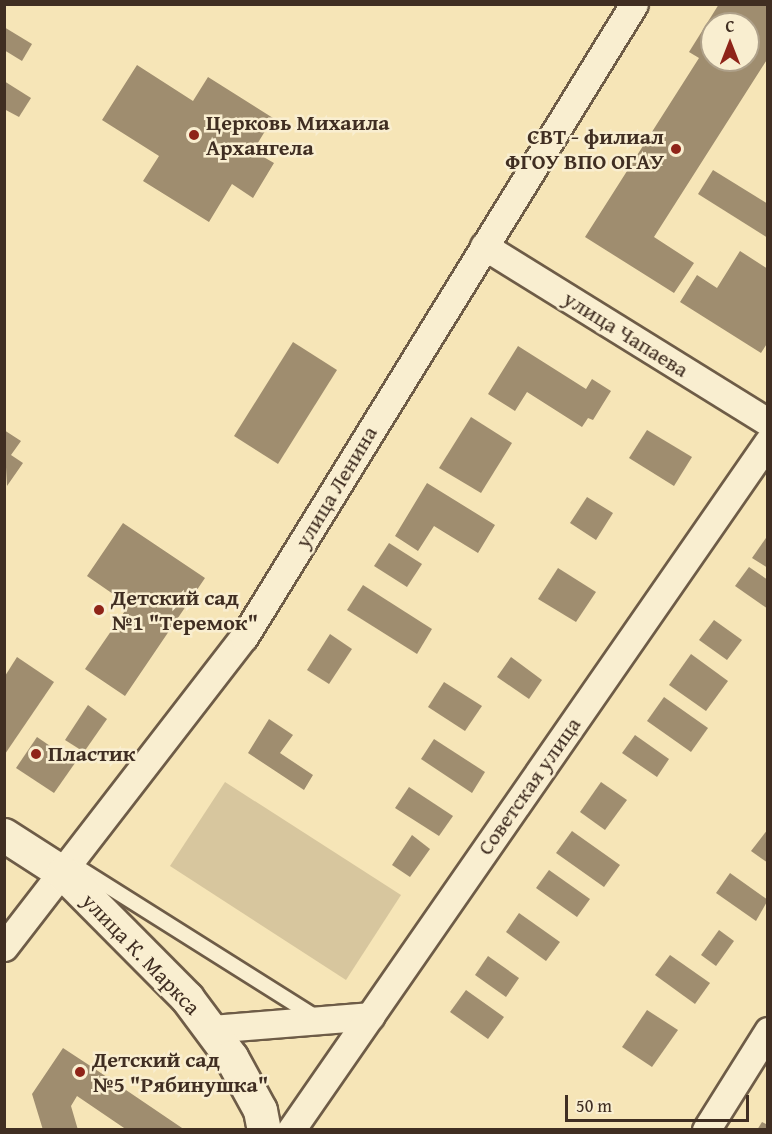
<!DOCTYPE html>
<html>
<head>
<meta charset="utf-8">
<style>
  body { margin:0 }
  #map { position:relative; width:772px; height:1134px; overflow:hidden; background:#f6e5b7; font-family:"Gentium Book Plus",serif }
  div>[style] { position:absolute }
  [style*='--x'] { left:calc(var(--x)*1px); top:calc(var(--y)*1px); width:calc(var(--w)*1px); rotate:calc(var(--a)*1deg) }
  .green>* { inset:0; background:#d7c69e }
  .building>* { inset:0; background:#9f8d6f }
  .roads { filter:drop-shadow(2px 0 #6e5c47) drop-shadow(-2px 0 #6e5c47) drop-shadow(0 2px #6e5c47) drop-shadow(0 -2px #6e5c47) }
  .service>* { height:14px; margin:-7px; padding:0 7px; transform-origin:7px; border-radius:7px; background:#f9eed0 }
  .minor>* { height:27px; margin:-13.5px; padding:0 13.5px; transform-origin:13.5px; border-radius:13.5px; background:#f9eed0 }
  .secondary>* { height:33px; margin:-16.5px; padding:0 16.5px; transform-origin:16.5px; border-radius:16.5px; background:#f9eed0 }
  .dots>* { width:16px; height:16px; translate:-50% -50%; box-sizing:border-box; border:3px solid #f9eed0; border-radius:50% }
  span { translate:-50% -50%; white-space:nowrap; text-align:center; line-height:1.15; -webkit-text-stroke:5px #f9eed0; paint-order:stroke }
  .poi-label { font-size:22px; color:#402e22; font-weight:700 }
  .left { translate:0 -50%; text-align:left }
  .right { translate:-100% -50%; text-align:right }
  .street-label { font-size:22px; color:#402e22 }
  .frame { position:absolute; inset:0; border:6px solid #402e22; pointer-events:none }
  .north { position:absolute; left:700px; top:12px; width:60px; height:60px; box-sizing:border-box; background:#f9eed0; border:2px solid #afa18a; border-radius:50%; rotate:0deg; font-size:16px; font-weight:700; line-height:24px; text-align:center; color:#402e22 }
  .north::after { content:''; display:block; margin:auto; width:21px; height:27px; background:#8f2418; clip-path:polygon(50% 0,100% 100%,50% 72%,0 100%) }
  .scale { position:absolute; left:565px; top:1095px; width:184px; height:27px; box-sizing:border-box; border:3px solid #402e22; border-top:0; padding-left:8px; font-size:18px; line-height:21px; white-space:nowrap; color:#402e22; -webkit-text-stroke:4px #f9eed0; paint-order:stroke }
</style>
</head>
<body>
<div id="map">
  <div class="green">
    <div style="clip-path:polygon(225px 782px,401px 895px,346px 980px,170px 866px)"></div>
  </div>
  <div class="building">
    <div style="clip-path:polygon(evenodd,719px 4px,768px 4px,768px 58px,654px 237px,694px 263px,674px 293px,585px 237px,699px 58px,689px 52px,719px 4px,712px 24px,748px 24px,748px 60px,712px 60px,712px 24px)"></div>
    <div style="clip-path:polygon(4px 27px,32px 44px,22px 61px,4px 50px)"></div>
    <div style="clip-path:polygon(137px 65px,193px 101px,208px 77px,273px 118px,253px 151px,274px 163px,253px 198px,232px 184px,209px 222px,143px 181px,159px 156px,102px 120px)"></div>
    <div style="clip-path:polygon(4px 81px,31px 98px,19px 117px,4px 109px)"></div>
    <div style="clip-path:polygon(713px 170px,768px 204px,768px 238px,698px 194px)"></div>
    <div style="clip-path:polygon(740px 251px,768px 269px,768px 342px,761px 353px,680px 302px,697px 275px,717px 288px)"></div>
    <div style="clip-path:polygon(293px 342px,337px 370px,278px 464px,234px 436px)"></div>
    <div style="clip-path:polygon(518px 346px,586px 389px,592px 379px,611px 391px,593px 420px,588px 418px,582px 427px,527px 392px,515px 411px,488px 394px)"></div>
    <div style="clip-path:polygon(471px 417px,512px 443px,481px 493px,439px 468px)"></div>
    <div style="clip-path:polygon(4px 430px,21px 441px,11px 455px,23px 463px,7px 486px)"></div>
    <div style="clip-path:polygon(647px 430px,692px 457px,674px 486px,629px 458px)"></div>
    <div style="clip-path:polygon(427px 483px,495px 525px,478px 553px,434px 526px,418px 551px,395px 536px)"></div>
    <div style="clip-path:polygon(587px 497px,613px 513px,596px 540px,570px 523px)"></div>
    <div style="clip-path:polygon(123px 523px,205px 578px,125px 696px,85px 669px,129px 605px,87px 576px)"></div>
    <div style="clip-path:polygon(768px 535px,768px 568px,752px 558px)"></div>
    <div style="clip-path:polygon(389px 543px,422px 564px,407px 587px,374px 566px)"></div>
    <div style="clip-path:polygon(749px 567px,768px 580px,768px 609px,735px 586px)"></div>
    <div style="clip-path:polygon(558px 568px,596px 592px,576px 622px,538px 599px)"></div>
    <div style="clip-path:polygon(363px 585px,432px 629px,417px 654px,347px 610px)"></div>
    <div style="clip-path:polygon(714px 620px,742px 640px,727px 660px,699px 640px)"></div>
    <div style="clip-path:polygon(330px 634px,352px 649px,329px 684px,307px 670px)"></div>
    <div style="clip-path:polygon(691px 654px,728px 681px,706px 711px,669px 685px)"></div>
    <div style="clip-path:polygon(17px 657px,54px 682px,5px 754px,5px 676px)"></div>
    <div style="clip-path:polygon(511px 657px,542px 680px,529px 699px,497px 677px)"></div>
    <div style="clip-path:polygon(444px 682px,482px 706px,465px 731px,428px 707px)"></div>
    <div style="clip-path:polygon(664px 697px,708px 728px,691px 752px,647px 721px)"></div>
    <div style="clip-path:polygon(88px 705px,107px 719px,84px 752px,65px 740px)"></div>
    <div style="clip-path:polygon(269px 719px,293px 735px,280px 753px,313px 775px,304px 790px,248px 753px)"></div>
    <div style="clip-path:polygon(635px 735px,669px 759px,657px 777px,622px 753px)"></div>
    <div style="clip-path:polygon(37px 737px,75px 763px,54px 793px,16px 768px)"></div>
    <div style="clip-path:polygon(434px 739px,485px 772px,472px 793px,421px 759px)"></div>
    <div style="clip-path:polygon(601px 782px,627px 800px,605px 830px,580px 812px)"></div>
    <div style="clip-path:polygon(409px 787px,453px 816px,439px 836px,395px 808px)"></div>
    <div style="clip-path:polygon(768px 829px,768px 863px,751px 851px)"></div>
    <div style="clip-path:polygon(572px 831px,620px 865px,604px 887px,556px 853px)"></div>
    <div style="clip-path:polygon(412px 835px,430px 849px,410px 877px,392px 865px)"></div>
    <div style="clip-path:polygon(549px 870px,590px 899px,577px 917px,536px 888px)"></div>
    <div style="clip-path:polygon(730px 873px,768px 900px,756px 921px,716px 893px)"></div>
    <div style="clip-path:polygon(519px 913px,560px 942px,546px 961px,506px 932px)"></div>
    <div style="clip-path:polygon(719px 930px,734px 941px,716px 966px,701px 955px)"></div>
    <div style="clip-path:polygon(670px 955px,710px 983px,695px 1004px,655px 975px)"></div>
    <div style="clip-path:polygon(488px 956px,519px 978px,506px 997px,475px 975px)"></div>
    <div style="clip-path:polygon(466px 990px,504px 1017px,488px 1039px,450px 1012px)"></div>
    <div style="clip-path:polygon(647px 1010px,678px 1030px,652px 1067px,622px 1047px)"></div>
    <div style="clip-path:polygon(63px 1048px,95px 1069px,185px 1130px,127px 1130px,77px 1096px,71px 1106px,78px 1130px,43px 1130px,32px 1094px)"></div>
    <div style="clip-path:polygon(762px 1122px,768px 1125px,768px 1130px,757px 1130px)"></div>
  </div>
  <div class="roads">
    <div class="service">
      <div style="--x:71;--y:863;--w:289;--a:32.2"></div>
    </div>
    <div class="minor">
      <div style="--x:484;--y:246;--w:334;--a:31.8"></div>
      <div style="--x:4;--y:947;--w:392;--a:-52.3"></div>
      <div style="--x:244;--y:637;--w:743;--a:-58.36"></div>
      <div style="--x:210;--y:1029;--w:161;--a:-4.6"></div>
      <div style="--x:291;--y:1130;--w:837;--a:-55.27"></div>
      <div style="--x:706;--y:1130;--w:117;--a:-57.9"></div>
    </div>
    <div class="secondary">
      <div style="--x:4;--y:835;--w:70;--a:32.8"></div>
      <div style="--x:63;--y:873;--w:176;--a:45.2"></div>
      <div style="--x:187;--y:998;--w:74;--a:53.3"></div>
      <div style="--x:231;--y:1057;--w:60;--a:61.3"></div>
      <div style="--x:260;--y:1110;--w:20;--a:79"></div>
    </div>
  </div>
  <div class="dots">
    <div style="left:194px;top:135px;background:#8f2418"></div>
    <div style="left:676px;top:149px;background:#8f2418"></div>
    <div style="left:99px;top:610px;background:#8f2418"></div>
    <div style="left:36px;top:754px;background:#8f2418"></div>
    <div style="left:80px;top:1072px;background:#8f2418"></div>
  </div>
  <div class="poi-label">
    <span class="left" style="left:206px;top:135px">Церковь Михаила<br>Архангела</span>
    <span class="right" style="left:664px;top:149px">СВТ - филиал<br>ФГОУ ВПО ОГАУ</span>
    <span class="left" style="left:111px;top:610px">Детский сад<br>№1 "Теремок"</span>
    <span class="left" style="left:48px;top:754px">Пластик</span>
    <span class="left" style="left:92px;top:1072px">Детский сад<br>№5 "Рябинушка"</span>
  </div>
  <div class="street-label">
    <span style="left:626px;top:334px;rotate:32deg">улица Чапаева</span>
    <span style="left:336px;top:487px;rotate:-59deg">улица Ленина</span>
    <span style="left:529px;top:786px;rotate:-55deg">Советская улица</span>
    <span style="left:141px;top:954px;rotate:46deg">улица К. Маркса</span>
  </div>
  <div class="frame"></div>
  <div class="north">С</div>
  <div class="scale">50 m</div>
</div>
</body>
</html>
